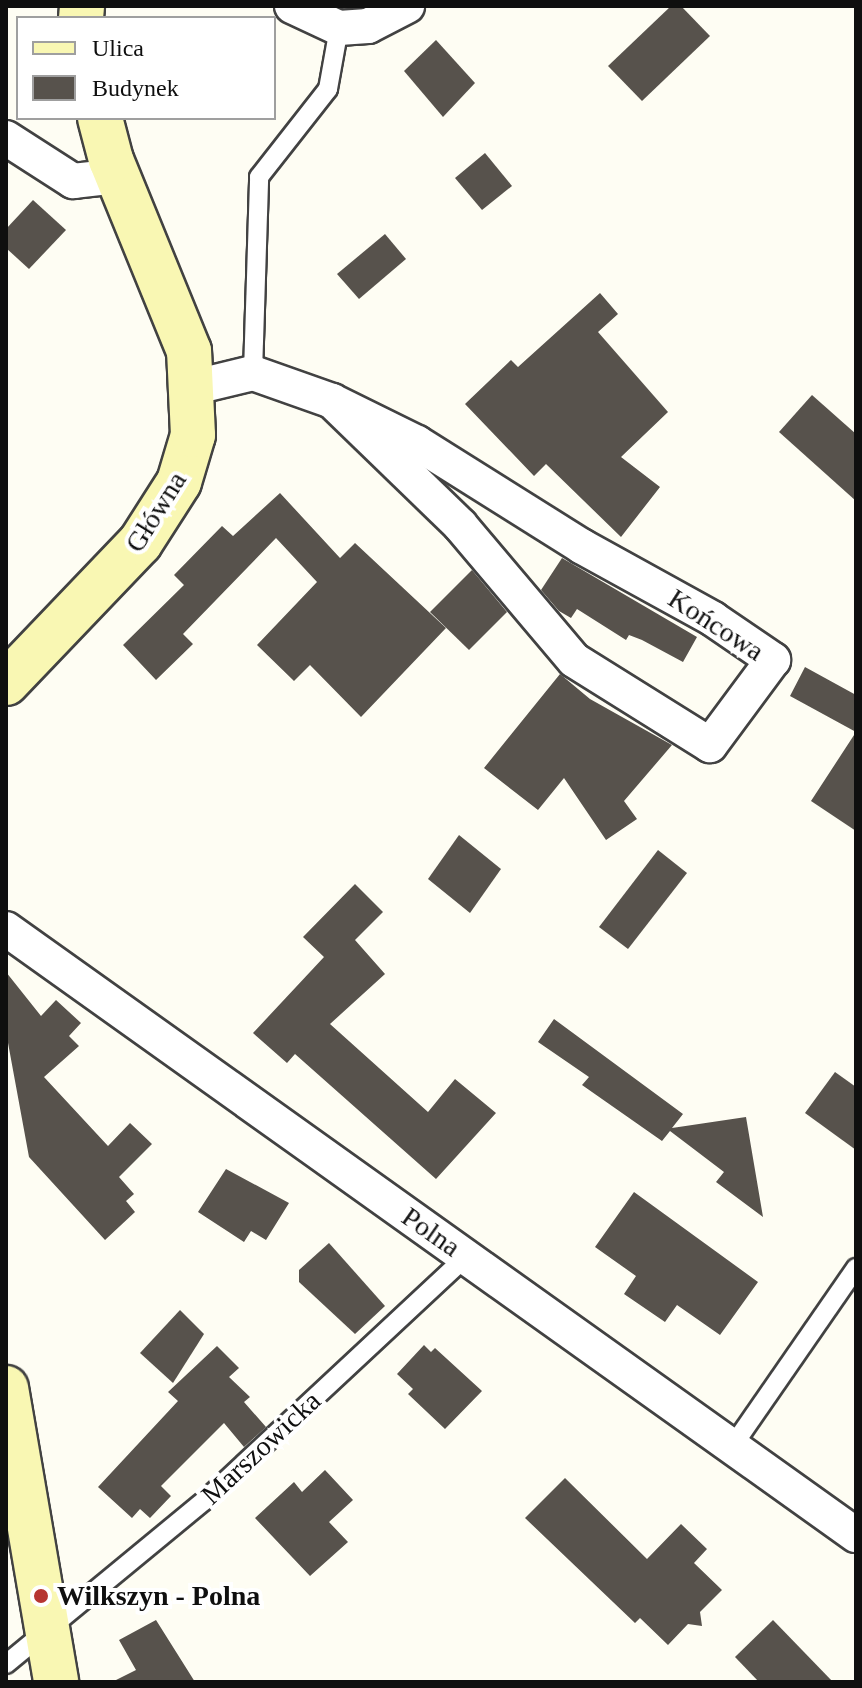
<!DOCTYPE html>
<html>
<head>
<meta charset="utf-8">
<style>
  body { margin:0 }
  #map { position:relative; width:862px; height:1688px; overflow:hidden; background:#fefdf3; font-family:Georgia,serif }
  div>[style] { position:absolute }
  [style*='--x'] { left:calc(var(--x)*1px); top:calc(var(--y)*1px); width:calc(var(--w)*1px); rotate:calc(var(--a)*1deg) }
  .building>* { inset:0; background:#57524c }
  .roads { filter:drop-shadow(2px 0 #424242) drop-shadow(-2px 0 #424242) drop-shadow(0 2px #424242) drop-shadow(0 -2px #424242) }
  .lane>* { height:18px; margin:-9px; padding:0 9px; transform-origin:9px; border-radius:9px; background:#fff }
  .street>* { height:34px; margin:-17px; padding:0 17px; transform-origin:17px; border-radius:17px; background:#fff }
  .secondary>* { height:44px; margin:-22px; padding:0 22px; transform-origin:22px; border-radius:22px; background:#f9f7b3 }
  .dots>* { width:22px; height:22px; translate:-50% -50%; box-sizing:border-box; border:4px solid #fff; border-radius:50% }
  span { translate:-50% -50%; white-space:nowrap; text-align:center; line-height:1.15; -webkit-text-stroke:8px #fff; paint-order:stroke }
  .street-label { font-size:28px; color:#0f0f0f }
  .poi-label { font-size:28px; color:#0f0f0f; font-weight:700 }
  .left { translate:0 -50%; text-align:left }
  .frame { position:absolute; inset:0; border:8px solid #0f0f0f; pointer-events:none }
  .legend { position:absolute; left:16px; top:16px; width:260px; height:104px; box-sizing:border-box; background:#fff; border:2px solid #9f9f9f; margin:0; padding:10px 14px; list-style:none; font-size:24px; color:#0f0f0f }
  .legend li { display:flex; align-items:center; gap:16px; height:40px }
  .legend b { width:40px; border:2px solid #9f9f9f }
</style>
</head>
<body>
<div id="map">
  <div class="building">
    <div style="clip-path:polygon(671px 6px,681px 6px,710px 36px,642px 101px,608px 66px)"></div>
    <div style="clip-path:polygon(436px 40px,475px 83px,443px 117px,404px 71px)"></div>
    <div style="clip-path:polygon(485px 153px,512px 186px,482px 210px,455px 178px)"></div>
    <div style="clip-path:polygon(33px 200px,66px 230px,29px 269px,6px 248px,6px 229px)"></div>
    <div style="clip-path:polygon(385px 234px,406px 259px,359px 299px,337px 274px)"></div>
    <div style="clip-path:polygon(600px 293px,618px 314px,598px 332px,668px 412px,621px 457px,660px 487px,621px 537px,546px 464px,534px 476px,465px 404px,511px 360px,518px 367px)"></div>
    <div style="clip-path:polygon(812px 395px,856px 434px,856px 501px,779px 432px)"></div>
    <div style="clip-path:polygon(280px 493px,340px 558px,355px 543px,446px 628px,361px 717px,310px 665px,294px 681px,257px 645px,317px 582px,276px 538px,183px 634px,193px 644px,156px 680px,123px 645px,184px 585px,174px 575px,222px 526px,233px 536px)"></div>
    <div style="clip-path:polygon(562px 558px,697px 637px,683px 662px,642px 640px,629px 635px,626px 640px,577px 609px,571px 618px,559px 611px,541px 590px)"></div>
    <div style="clip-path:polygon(472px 570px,507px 612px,469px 650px,430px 612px)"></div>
    <div style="clip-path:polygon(805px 667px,856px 695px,856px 831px,811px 801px,856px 732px,790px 696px)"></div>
    <div style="clip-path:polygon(560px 674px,590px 699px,672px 745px,624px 801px,637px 819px,606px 840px,564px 778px,538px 810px,484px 768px)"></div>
    <div style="clip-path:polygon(459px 835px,501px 869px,470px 913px,428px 879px)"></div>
    <div style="clip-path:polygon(658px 850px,687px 873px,628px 949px,599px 927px)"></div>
    <div style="clip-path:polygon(355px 884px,383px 912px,355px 940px,385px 974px,330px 1024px,428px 1112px,455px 1079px,496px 1113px,436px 1179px,295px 1054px,287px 1063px,253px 1033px,324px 957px,303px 937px)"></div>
    <div style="clip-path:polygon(6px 972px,41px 1016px,56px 1000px,81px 1023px,69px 1036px,79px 1046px,44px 1077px,108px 1146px,130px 1123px,152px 1144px,119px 1177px,134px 1194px,126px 1201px,135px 1212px,105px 1240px,29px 1157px,6px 1032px)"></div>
    <div style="clip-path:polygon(554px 1019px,683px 1114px,672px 1128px,746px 1117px,763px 1217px,716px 1182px,724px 1172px,670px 1131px,662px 1141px,582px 1085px,589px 1077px,538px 1042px)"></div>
    <div style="clip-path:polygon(835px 1072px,856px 1087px,856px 1150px,805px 1113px)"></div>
    <div style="clip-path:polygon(226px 1169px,289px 1203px,266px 1240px,251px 1231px,244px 1242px,198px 1212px)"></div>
    <div style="clip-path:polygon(634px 1192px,758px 1282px,720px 1335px,677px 1305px,665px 1322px,624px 1294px,636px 1276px,595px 1247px)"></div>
    <div style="clip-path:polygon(329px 1243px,385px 1306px,355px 1334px,299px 1282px,299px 1270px)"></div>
    <div style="clip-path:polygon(180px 1310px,204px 1334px,173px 1383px,140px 1353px)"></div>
    <div style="clip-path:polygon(424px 1345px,431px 1352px,435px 1348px,482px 1391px,445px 1429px,408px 1394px,413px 1389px,397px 1374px)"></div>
    <div style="clip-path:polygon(217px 1346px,239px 1368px,229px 1377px,250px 1397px,244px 1402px,266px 1427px,244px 1447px,224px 1423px,161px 1486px,171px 1496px,150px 1518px,140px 1509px,132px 1518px,98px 1487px,178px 1401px,168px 1392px)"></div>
    <div style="clip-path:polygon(325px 1470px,353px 1500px,329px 1522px,348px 1542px,310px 1576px,255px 1518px,294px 1482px,302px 1492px)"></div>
    <div style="clip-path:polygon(565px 1478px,647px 1559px,681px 1524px,707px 1549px,694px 1563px,722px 1590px,700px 1612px,702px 1626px,688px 1624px,668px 1645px,640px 1618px,635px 1623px,525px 1518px)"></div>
    <div style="clip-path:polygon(156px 1620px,195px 1682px,112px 1682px,136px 1670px,119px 1640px)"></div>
    <div style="clip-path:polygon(773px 1620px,833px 1682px,759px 1682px,735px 1657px)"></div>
  </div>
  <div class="roads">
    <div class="lane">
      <div style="--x:253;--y:373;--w:196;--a:-88.2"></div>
      <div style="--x:259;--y:177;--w:112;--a:-51.9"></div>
      <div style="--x:328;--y:89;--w:62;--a:-79.8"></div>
      <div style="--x:732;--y:1447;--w:218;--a:-55.3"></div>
      <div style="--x:6;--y:1664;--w:256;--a:-39.5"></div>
      <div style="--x:204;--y:1501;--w:358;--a:-43"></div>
    </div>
    <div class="street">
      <div style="--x:292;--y:6;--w:52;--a:25.1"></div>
      <div style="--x:339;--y:28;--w:29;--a:-4"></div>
      <div style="--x:368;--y:26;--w:44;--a:-27.1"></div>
      <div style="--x:6;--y:138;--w:80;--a:32.7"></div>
      <div style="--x:73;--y:181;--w:44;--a:-6.5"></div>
      <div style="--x:195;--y:387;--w:60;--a:-13.6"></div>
      <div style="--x:253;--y:373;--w:84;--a:19.5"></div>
      <div style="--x:332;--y:401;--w:95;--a:26.3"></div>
      <div style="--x:417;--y:443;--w:194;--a:32.1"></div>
      <div style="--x:581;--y:546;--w:151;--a:28.9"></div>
      <div style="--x:713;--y:619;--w:73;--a:34.3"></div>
      <div style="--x:773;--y:660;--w:106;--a:126.5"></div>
      <div style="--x:710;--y:745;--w:160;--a:-148"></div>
      <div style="--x:574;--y:660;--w:177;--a:-130.2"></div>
      <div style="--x:460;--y:525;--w:178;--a:-135.9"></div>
      <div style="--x:6;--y:929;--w:1044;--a:35.49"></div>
    </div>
    <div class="secondary">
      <div style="--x:81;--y:18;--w:12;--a:-85"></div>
      <div style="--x:6;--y:683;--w:194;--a:-46.3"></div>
      <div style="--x:140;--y:543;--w:72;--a:-57.4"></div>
      <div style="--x:179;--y:482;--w:49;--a:-73.4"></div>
      <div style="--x:193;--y:435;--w:84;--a:-92.7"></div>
      <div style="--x:189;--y:351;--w:206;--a:-112.2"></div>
      <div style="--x:111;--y:160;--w:43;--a:-104.7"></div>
      <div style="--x:6;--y:1388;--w:298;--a:80.3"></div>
    </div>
  </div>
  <div class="dots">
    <div style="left:41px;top:1596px;background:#b63531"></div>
  </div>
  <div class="street-label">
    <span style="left:156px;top:512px;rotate:-58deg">Główna</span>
    <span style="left:716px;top:625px;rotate:33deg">Końcowa</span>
    <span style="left:431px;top:1232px;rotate:35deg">Polna</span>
    <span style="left:261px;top:1448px;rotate:-43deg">Marszowicka</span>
  </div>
  <div class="poi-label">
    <span class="left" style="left:57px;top:1596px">Wilkszyn - Polna</span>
  </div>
  <div class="frame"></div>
  <ul class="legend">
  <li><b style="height:10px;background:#f9f7b3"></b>Ulica</li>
  <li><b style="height:22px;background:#57524c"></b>Budynek</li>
  </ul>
</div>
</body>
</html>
